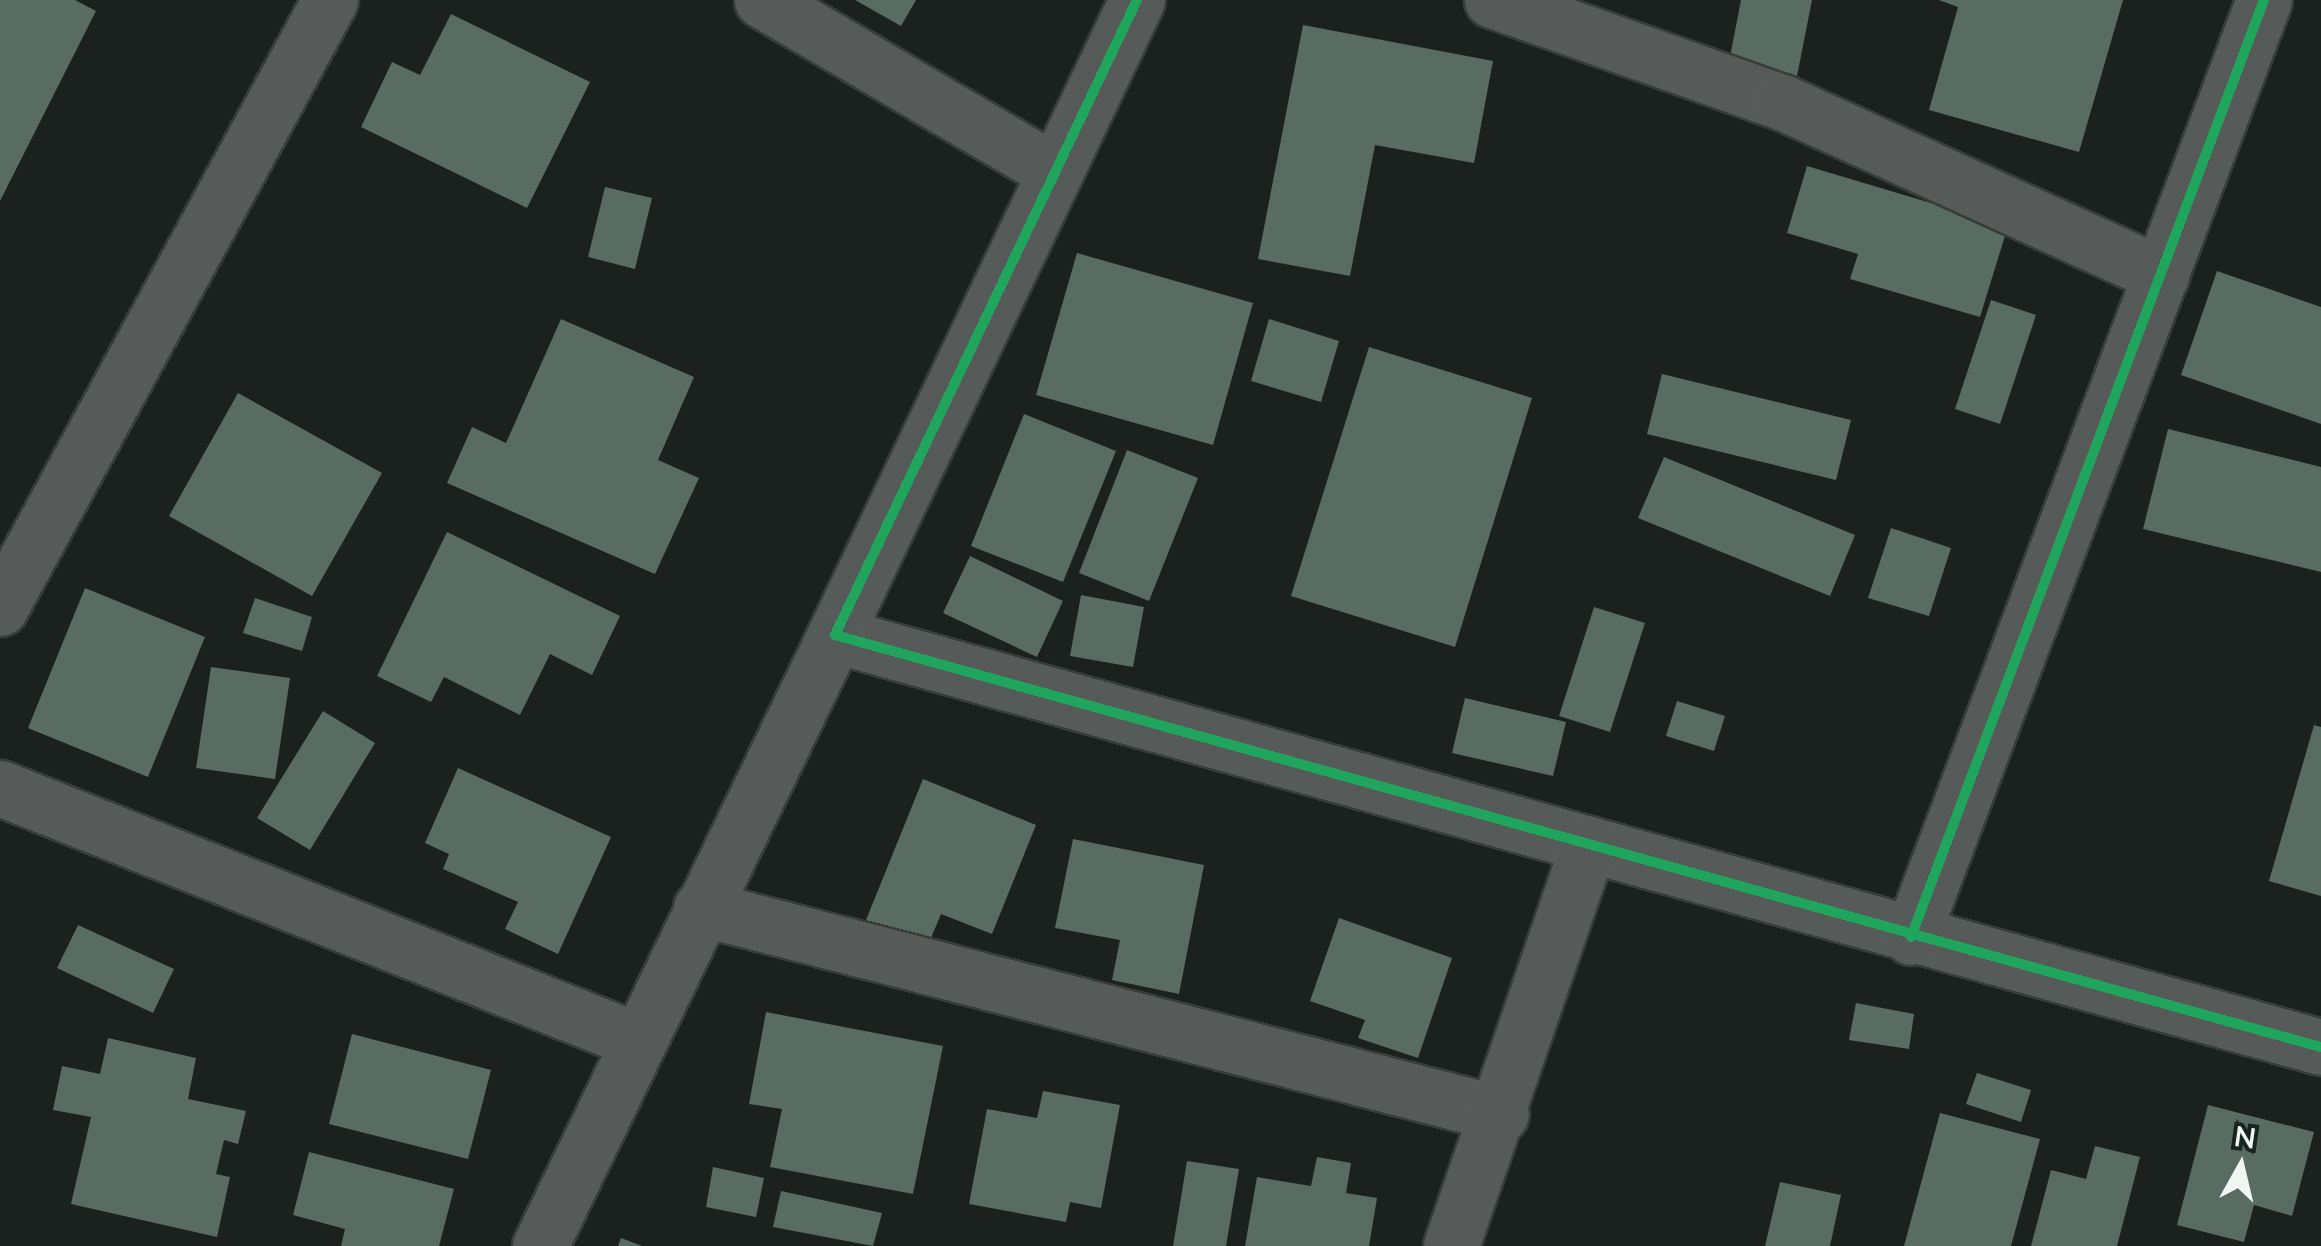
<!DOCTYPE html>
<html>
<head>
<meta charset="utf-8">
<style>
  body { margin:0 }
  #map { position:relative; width:2321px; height:1246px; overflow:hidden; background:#1b211e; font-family:Lato,sans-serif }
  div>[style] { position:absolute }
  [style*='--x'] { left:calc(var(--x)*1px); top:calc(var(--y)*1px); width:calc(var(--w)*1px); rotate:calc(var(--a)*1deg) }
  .building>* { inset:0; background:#586c63 }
  .roads { filter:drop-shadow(2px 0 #383d3a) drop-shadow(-2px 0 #383d3a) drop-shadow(0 2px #383d3a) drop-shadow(0 -2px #383d3a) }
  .minor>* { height:55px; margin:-27.5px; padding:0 27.5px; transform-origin:27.5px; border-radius:27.5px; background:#565b59 }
  .cycleway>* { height:10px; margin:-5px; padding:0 5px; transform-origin:5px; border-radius:5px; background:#20a55d }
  span { translate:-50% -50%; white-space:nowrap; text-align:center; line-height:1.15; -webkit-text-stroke:10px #18241f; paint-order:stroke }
  .north { position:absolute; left:2191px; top:1116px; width:100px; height:100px; -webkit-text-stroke:8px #18241f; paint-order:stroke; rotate:8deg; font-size:28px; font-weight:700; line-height:40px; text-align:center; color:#eff6f3 }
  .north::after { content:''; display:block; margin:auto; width:35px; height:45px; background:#eff6f3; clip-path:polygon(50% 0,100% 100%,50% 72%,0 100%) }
</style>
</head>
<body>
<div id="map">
  <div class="building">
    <div style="clip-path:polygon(0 0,75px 0,96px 11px,0 201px)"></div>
    <div style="clip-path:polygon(855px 0,916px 0,901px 26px)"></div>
    <div style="clip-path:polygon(1741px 0,1812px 0,1797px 76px,1729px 62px)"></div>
    <div style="clip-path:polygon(2123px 0,2079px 152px,1929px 110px,1958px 7px,1939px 0)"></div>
    <div style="clip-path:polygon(451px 14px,590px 82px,527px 208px,361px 127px,392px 62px,420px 75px)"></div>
    <div style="clip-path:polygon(1303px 25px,1493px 61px,1474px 163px,1375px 145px,1350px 276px,1258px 259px)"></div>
    <div style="clip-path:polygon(1807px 166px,2008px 226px,1980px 317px,1850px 279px,1858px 254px,1787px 233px)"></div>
    <div style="clip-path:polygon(605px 187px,652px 198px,635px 269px,588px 257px)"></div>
    <div style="clip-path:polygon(1077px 253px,1253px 303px,1213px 445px,1036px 395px)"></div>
    <div style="clip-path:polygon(2217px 271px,2321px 307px,2321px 424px,2181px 375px)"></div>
    <div style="clip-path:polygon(1991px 300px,2036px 315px,2000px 424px,1955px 409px)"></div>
    <div style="clip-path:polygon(561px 319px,694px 377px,658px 460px,699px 478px,655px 574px,447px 483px,472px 427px,506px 443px)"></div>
    <div style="clip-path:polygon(1269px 319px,1339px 341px,1321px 402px,1251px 381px)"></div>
    <div style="clip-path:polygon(1369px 347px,1532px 398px,1455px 647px,1291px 596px)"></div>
    <div style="clip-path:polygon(1662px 374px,1851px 420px,1836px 480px,1647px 434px)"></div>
    <div style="clip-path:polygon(238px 393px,382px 473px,312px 596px,169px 516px)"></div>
    <div style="clip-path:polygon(1024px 414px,1116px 451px,1063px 582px,971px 546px)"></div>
    <div style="clip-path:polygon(2168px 429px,2321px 467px,2321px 572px,2143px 529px)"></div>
    <div style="clip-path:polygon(1127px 450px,1198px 478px,1149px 601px,1079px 573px)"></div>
    <div style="clip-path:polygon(1664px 457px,1855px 535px,1830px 596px,1638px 518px)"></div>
    <div style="clip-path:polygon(1891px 528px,1951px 548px,1929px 616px,1868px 598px)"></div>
    <div style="clip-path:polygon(447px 532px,620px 616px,592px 675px,550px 654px,520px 715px,444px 677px,431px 702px,377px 676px)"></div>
    <div style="clip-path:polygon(970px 556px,1063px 601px,1037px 657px,943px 613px)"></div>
    <div style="clip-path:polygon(85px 588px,205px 637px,148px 777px,28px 728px)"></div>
    <div style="clip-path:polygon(1081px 595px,1144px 607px,1133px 667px,1070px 656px)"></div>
    <div style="clip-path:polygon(255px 598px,312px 617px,302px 651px,243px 633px)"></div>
    <div style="clip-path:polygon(1594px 607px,1645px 623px,1610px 732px,1559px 716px)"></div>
    <div style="clip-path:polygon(211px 667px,290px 678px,275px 779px,196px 768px)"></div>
    <div style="clip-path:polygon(1465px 698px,1566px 722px,1553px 776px,1452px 753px)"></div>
    <div style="clip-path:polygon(1677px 701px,1725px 716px,1714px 751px,1666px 736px)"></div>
    <div style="clip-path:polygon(323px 711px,375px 743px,310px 850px,257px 818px)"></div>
    <div style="clip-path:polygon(2314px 725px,2321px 727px,2321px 896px,2269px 881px)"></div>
    <div style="clip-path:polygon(458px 768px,611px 837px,558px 954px,505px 929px,518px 902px,443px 869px,449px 854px,425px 843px)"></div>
    <div style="clip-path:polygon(923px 779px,1036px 825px,992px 934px,941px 914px,926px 950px,864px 925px)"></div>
    <div style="clip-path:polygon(1073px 839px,1204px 865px,1179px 994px,1112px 980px,1120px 940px,1055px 928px)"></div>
    <div style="clip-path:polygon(1339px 918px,1452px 958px,1418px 1058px,1358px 1038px,1365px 1020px,1310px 1001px)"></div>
    <div style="clip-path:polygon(78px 925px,174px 969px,153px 1013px,57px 968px)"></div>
    <div style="clip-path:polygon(1856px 1003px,1914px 1014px,1909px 1049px,1849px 1040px)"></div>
    <div style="clip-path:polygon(766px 1012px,943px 1046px,913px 1194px,770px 1167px,782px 1109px,749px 1104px)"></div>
    <div style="clip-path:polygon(352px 1034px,491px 1070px,468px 1159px,329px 1124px)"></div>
    <div style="clip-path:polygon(108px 1038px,196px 1058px,188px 1099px,246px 1111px,238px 1144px,224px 1140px,216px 1174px,230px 1177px,217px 1237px,71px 1204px,91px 1117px,53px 1110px,62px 1066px,100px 1074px)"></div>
    <div style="clip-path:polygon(1977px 1073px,2031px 1090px,2021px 1122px,1966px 1104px)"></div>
    <div style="clip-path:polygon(1043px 1091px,1120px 1105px,1101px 1208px,1070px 1202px,1066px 1222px,969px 1204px,987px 1109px,1037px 1118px)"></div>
    <div style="clip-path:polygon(2208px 1105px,2314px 1132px,2292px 1216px,2254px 1205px,2244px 1242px,2177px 1225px)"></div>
    <div style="clip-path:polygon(1940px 1113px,2040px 1139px,2011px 1246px,1904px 1246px)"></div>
    <div style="clip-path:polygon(2095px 1146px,2140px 1157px,2117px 1246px,2031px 1246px,2051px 1170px,2086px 1179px)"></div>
    <div style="clip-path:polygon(309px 1152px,454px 1189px,439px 1246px,341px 1246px,345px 1229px,293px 1215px)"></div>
    <div style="clip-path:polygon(1317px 1157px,1351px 1163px,1346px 1193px,1377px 1198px,1369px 1246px,1245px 1246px,1257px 1177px,1311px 1186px)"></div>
    <div style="clip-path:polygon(1187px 1161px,1239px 1169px,1226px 1246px,1173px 1246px)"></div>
    <div style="clip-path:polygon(713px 1167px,764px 1178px,756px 1217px,706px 1207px)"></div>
    <div style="clip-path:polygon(1780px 1182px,1841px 1195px,1830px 1246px,1765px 1246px)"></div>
    <div style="clip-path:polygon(781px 1191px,882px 1213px,873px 1246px,773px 1227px)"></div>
    <div style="clip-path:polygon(621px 1238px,642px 1246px,618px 1246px)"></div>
  </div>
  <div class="roads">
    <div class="minor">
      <div style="--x:762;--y:0;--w:340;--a:30.4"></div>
      <div style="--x:1137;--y:0;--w:703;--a:115.44"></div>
      <div style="--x:835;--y:635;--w:1542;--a:15.5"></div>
      <div style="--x:1492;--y:0;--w:307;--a:19.4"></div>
      <div style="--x:1782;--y:102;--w:417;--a:24.5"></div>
      <div style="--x:0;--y:608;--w:692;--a:-61.51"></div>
      <div style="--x:0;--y:788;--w:684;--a:21.61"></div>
      <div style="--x:701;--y:908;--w:826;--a:14.44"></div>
      <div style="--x:1911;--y:937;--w:1001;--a:-69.36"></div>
      <div style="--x:540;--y:1246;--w:678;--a:-64.23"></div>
      <div style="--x:1451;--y:1246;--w:425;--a:-71.1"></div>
    </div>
  </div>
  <div class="cycleway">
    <div style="--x:1137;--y:0;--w:703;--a:115.44"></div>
    <div style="--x:835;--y:635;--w:1542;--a:15.5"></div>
    <div style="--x:1911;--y:937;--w:1001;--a:-69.36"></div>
  </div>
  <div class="north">N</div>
</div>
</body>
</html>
